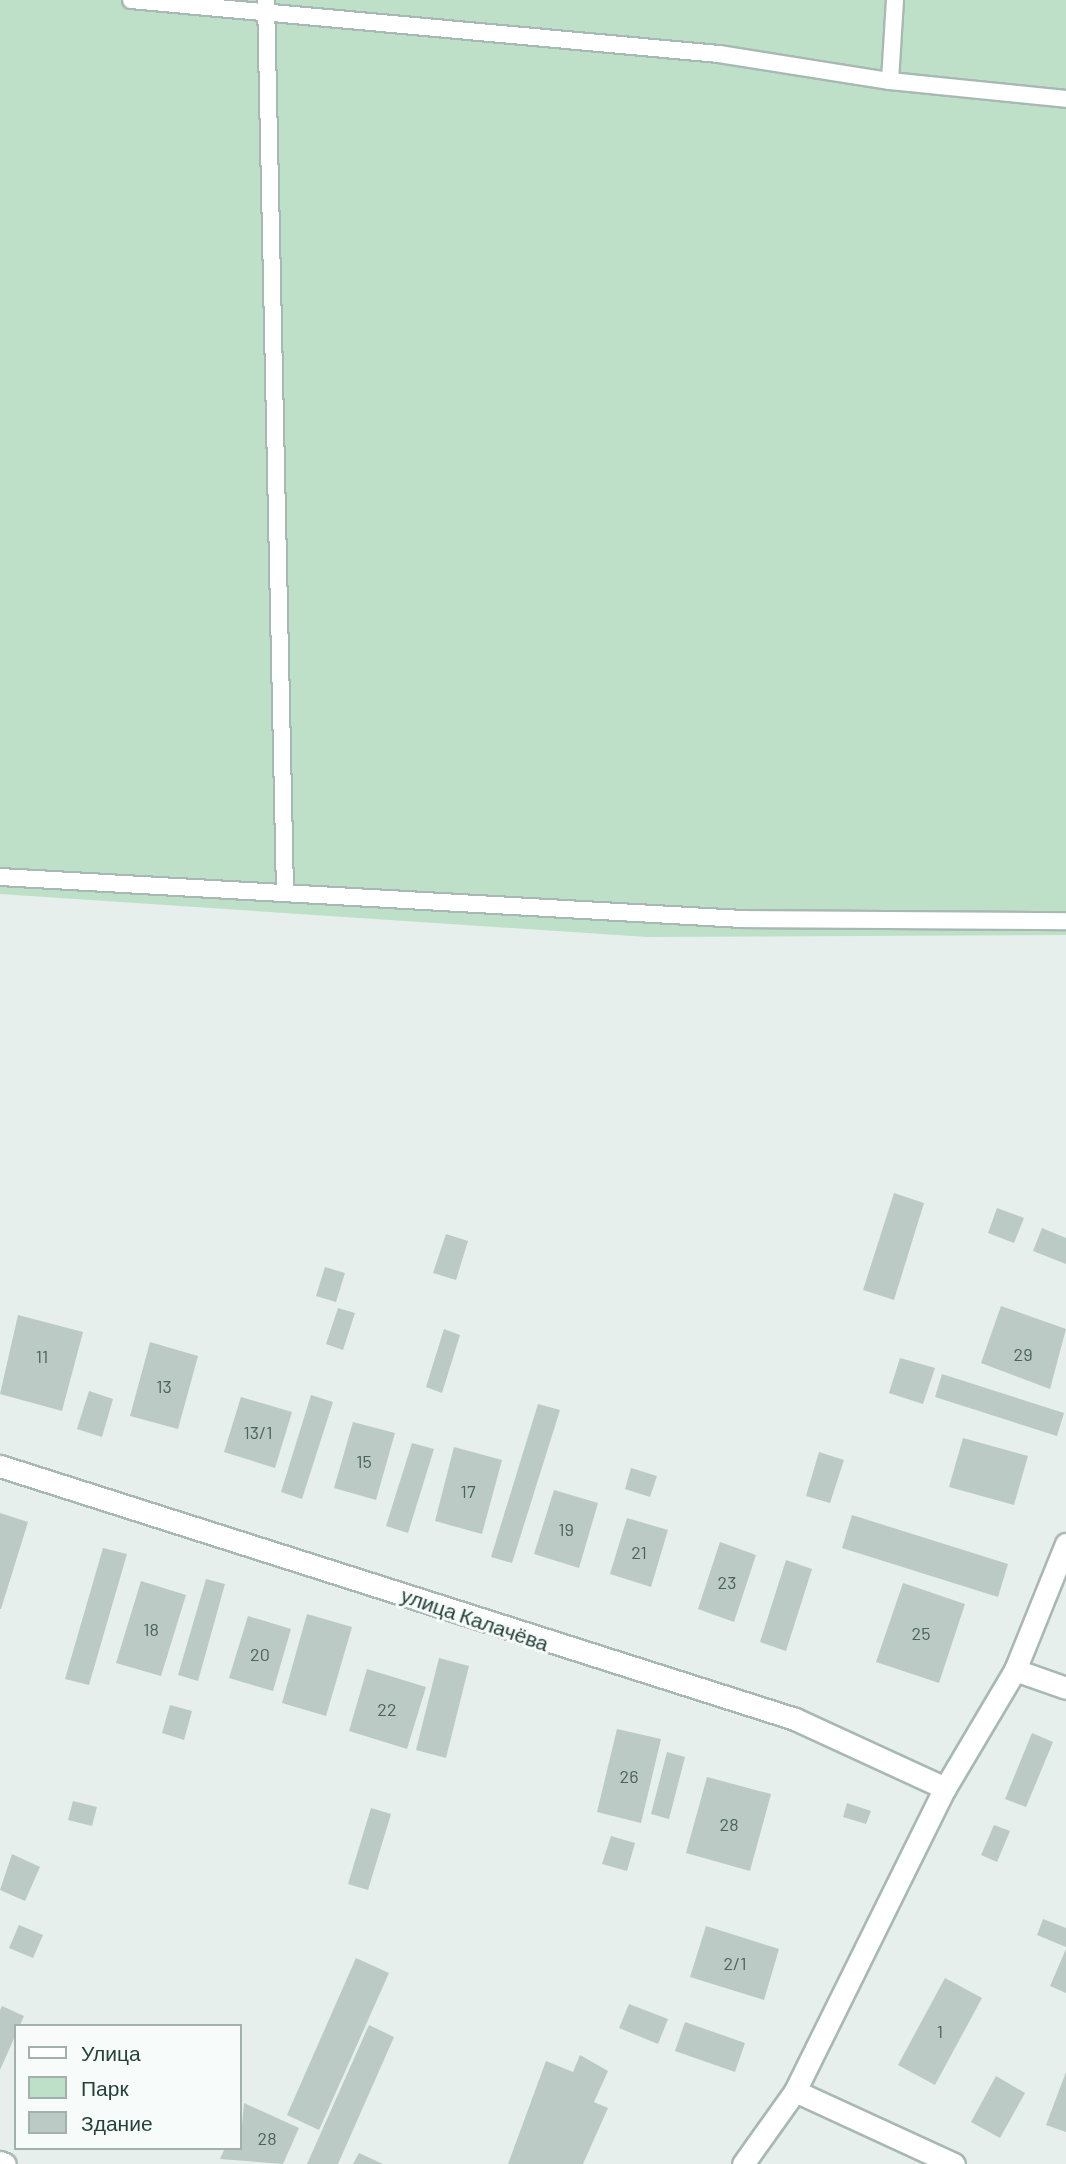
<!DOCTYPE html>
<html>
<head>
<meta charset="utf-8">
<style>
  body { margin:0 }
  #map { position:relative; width:1066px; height:2164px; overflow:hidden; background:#e6efeb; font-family:Barlow,sans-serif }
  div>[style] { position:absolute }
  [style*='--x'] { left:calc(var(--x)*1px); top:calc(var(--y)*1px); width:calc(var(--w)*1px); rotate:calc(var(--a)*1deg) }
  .green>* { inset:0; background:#bfe0c8 }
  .building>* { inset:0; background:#bbcac4 }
  .roads { filter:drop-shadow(2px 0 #a8b8b2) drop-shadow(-2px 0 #a8b8b2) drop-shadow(0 2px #a8b8b2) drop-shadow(0 -2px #a8b8b2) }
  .lane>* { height:16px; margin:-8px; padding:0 8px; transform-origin:8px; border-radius:8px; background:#fff }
  .street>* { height:21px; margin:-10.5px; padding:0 10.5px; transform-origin:10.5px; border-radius:10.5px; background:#fff }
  span { translate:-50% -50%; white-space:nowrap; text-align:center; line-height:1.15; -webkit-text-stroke:6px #f7fbf9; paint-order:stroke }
  .number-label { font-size:18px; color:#4a645c }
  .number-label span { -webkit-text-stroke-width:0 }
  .street-label { font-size:21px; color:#24423a }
  .legend { position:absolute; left:14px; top:2024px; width:228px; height:126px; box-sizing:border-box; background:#f7fbf9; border:2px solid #a3b1ad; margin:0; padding:9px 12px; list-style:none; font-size:21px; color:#24423a }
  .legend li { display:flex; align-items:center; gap:14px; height:35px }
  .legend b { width:35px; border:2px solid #a3b1ad }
</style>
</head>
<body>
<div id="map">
  <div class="green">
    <div style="clip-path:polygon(0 0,1066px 0,1066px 935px,647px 937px,0 894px)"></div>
  </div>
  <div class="building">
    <div style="clip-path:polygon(894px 1193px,924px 1203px,894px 1300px,863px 1290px)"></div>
    <div style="clip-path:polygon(997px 1208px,1024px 1218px,1014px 1243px,988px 1233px)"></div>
    <div style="clip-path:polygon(1042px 1228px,1066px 1238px,1066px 1264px,1033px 1251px)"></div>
    <div style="clip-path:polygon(446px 1234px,468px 1241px,456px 1280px,433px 1273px)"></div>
    <div style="clip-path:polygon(325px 1267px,345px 1273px,336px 1302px,316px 1296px)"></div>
    <div style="clip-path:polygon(1001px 1306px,1066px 1329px,1050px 1389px,981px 1363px)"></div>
    <div style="clip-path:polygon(338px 1308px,355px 1313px,343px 1350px,326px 1344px)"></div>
    <div style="clip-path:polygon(18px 1315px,83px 1332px,62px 1411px,0 1394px)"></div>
    <div style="clip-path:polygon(444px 1329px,460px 1335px,442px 1393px,426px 1387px)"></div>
    <div style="clip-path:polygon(150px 1342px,198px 1356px,178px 1429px,130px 1416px)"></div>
    <div style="clip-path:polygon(900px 1358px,935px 1368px,923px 1404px,889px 1393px)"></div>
    <div style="clip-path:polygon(942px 1374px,1064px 1413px,1057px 1436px,935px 1397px)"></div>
    <div style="clip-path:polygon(89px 1391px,113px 1399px,102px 1437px,77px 1429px)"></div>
    <div style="clip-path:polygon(311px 1395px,333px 1402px,302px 1499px,281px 1492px)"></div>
    <div style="clip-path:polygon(241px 1397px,292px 1412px,275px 1468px,224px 1452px)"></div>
    <div style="clip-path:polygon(538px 1404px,560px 1410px,512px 1563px,491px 1557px)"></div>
    <div style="clip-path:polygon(353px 1422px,395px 1433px,376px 1500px,334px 1488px)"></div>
    <div style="clip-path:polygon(963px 1438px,1028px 1456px,1014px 1505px,949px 1487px)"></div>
    <div style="clip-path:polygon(412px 1443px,434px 1449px,408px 1533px,386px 1526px)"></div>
    <div style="clip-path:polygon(454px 1447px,502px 1460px,482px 1534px,435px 1521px)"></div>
    <div style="clip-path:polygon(819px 1452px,844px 1460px,830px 1503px,806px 1496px)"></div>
    <div style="clip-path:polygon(631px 1468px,657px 1476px,650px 1497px,625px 1489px)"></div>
    <div style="clip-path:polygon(554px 1490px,598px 1503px,579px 1568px,534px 1554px)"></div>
    <div style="clip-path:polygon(0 1513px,28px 1522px,1px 1609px,0 1609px)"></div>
    <div style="clip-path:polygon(852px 1515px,1008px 1564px,998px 1597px,842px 1548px)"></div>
    <div style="clip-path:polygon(627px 1518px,668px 1530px,651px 1587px,610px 1574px)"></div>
    <div style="clip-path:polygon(720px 1542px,756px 1555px,734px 1622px,698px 1609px)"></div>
    <div style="clip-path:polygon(103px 1548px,127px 1554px,89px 1685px,65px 1679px)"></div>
    <div style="clip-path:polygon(786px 1560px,812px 1569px,786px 1651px,760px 1642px)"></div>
    <div style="clip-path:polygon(206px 1579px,225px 1584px,198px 1681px,178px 1675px)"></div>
    <div style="clip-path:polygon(141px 1581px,186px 1595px,161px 1676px,116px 1663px)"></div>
    <div style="clip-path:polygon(903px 1583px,965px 1604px,939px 1683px,876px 1662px)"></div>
    <div style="clip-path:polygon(307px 1614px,352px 1627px,326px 1716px,282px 1703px)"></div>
    <div style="clip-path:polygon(248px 1616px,291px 1629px,273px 1691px,229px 1678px)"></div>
    <div style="clip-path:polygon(439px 1658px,469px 1666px,446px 1758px,416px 1750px)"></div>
    <div style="clip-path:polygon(367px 1669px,426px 1687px,407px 1749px,349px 1731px)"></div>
    <div style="clip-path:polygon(170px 1705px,192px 1711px,184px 1740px,162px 1733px)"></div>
    <div style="clip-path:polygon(617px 1729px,661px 1739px,641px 1823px,597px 1812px)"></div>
    <div style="clip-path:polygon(1032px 1733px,1053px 1742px,1026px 1807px,1005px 1799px)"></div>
    <div style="clip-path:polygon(667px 1752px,685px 1757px,669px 1819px,651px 1814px)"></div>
    <div style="clip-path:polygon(707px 1777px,771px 1794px,750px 1871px,686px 1853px)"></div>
    <div style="clip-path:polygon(73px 1801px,97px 1807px,92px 1826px,68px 1820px)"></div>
    <div style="clip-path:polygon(847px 1803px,871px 1811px,866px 1824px,843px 1817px)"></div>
    <div style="clip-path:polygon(371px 1808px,391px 1814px,368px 1890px,348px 1884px)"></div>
    <div style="clip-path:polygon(994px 1825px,1010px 1831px,997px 1862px,981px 1855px)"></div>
    <div style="clip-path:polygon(611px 1836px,635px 1843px,627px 1871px,602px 1864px)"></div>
    <div style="clip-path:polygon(12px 1854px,40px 1867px,25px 1901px,0 1890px)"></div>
    <div style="clip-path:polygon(1043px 1919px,1066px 1928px,1066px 1947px,1037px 1935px)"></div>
    <div style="clip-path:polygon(19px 1925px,43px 1935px,33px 1958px,9px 1948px)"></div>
    <div style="clip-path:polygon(706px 1926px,779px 1949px,764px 2000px,690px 1977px)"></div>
    <div style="clip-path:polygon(1066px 1949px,1066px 1993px,1050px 1986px)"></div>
    <div style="clip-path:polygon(356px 1958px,389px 1973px,319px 2130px,287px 2115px)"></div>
    <div style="clip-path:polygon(945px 1978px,982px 1998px,935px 2085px,898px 2065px)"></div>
    <div style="clip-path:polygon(629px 2004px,668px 2019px,658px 2044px,619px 2028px)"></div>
    <div style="clip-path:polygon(2px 2006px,24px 2016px,0 2070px,0 2010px)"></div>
    <div style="clip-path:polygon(685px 2022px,745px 2043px,735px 2072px,675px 2051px)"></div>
    <div style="clip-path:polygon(369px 2025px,394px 2037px,338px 2164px,307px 2164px)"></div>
    <div style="clip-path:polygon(580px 2055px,608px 2071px,594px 2102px,608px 2108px,583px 2164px,508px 2164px,546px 2061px,573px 2072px)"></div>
    <div style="clip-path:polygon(1066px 2072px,1066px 2132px,1046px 2125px)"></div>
    <div style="clip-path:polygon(996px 2076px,1025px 2093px,1000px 2138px,971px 2122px)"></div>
    <div style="clip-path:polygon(244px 2103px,299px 2128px,283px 2164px,220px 2159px,225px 2148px,240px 2148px)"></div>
    <div style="clip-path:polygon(359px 2153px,383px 2164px,353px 2164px)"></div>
  </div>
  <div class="roads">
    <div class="lane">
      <div style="--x:131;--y:0;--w:590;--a:5.25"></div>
      <div style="--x:719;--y:54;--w:173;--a:9"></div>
      <div style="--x:890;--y:81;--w:177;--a:5.8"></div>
      <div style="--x:266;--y:0;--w:892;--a:88.78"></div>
      <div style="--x:890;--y:81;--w:81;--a:-86.5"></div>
      <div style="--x:0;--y:877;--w:744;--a:3.24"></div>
      <div style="--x:743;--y:919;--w:323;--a:0.4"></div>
    </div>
    <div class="street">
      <div style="--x:0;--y:1466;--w:834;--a:17.65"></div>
      <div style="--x:795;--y:1719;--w:165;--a:24.7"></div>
      <div style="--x:1015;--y:1670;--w:54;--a:19.4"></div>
      <div style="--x:795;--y:2091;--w:175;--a:24.7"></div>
      <div style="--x:0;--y:2162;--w:5;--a:22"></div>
      <div style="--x:743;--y:2164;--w:90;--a:-54.5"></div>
      <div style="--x:795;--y:2091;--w:338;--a:-63.7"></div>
      <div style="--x:945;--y:1788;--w:137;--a:-59.3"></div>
      <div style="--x:1015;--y:1670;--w:136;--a:-68"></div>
    </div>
  </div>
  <div class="number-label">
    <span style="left:1023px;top:1354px">29</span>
    <span style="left:42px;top:1356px">11</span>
    <span style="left:164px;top:1386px">13</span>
    <span style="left:258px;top:1432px">13/1</span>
    <span style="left:364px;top:1461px">15</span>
    <span style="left:468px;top:1491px">17</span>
    <span style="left:566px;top:1529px">19</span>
    <span style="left:639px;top:1552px">21</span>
    <span style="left:727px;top:1582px">23</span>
    <span style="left:151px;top:1629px">18</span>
    <span style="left:921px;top:1633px">25</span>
    <span style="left:260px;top:1654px">20</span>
    <span style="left:387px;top:1709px">22</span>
    <span style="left:629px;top:1776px">26</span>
    <span style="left:729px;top:1824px">28</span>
    <span style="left:735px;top:1963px">2/1</span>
    <span style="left:940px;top:2031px">1</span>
    <span style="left:267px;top:2138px">28</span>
  </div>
  <div class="street-label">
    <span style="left:475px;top:1619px;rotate:19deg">улица Калачёва</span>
  </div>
  <ul class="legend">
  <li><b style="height:9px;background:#fff"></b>Улица</li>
  <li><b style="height:19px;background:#bfe0c8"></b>Парк</li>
  <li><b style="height:19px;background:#bbcac4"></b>Здание</li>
  </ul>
</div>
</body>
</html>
